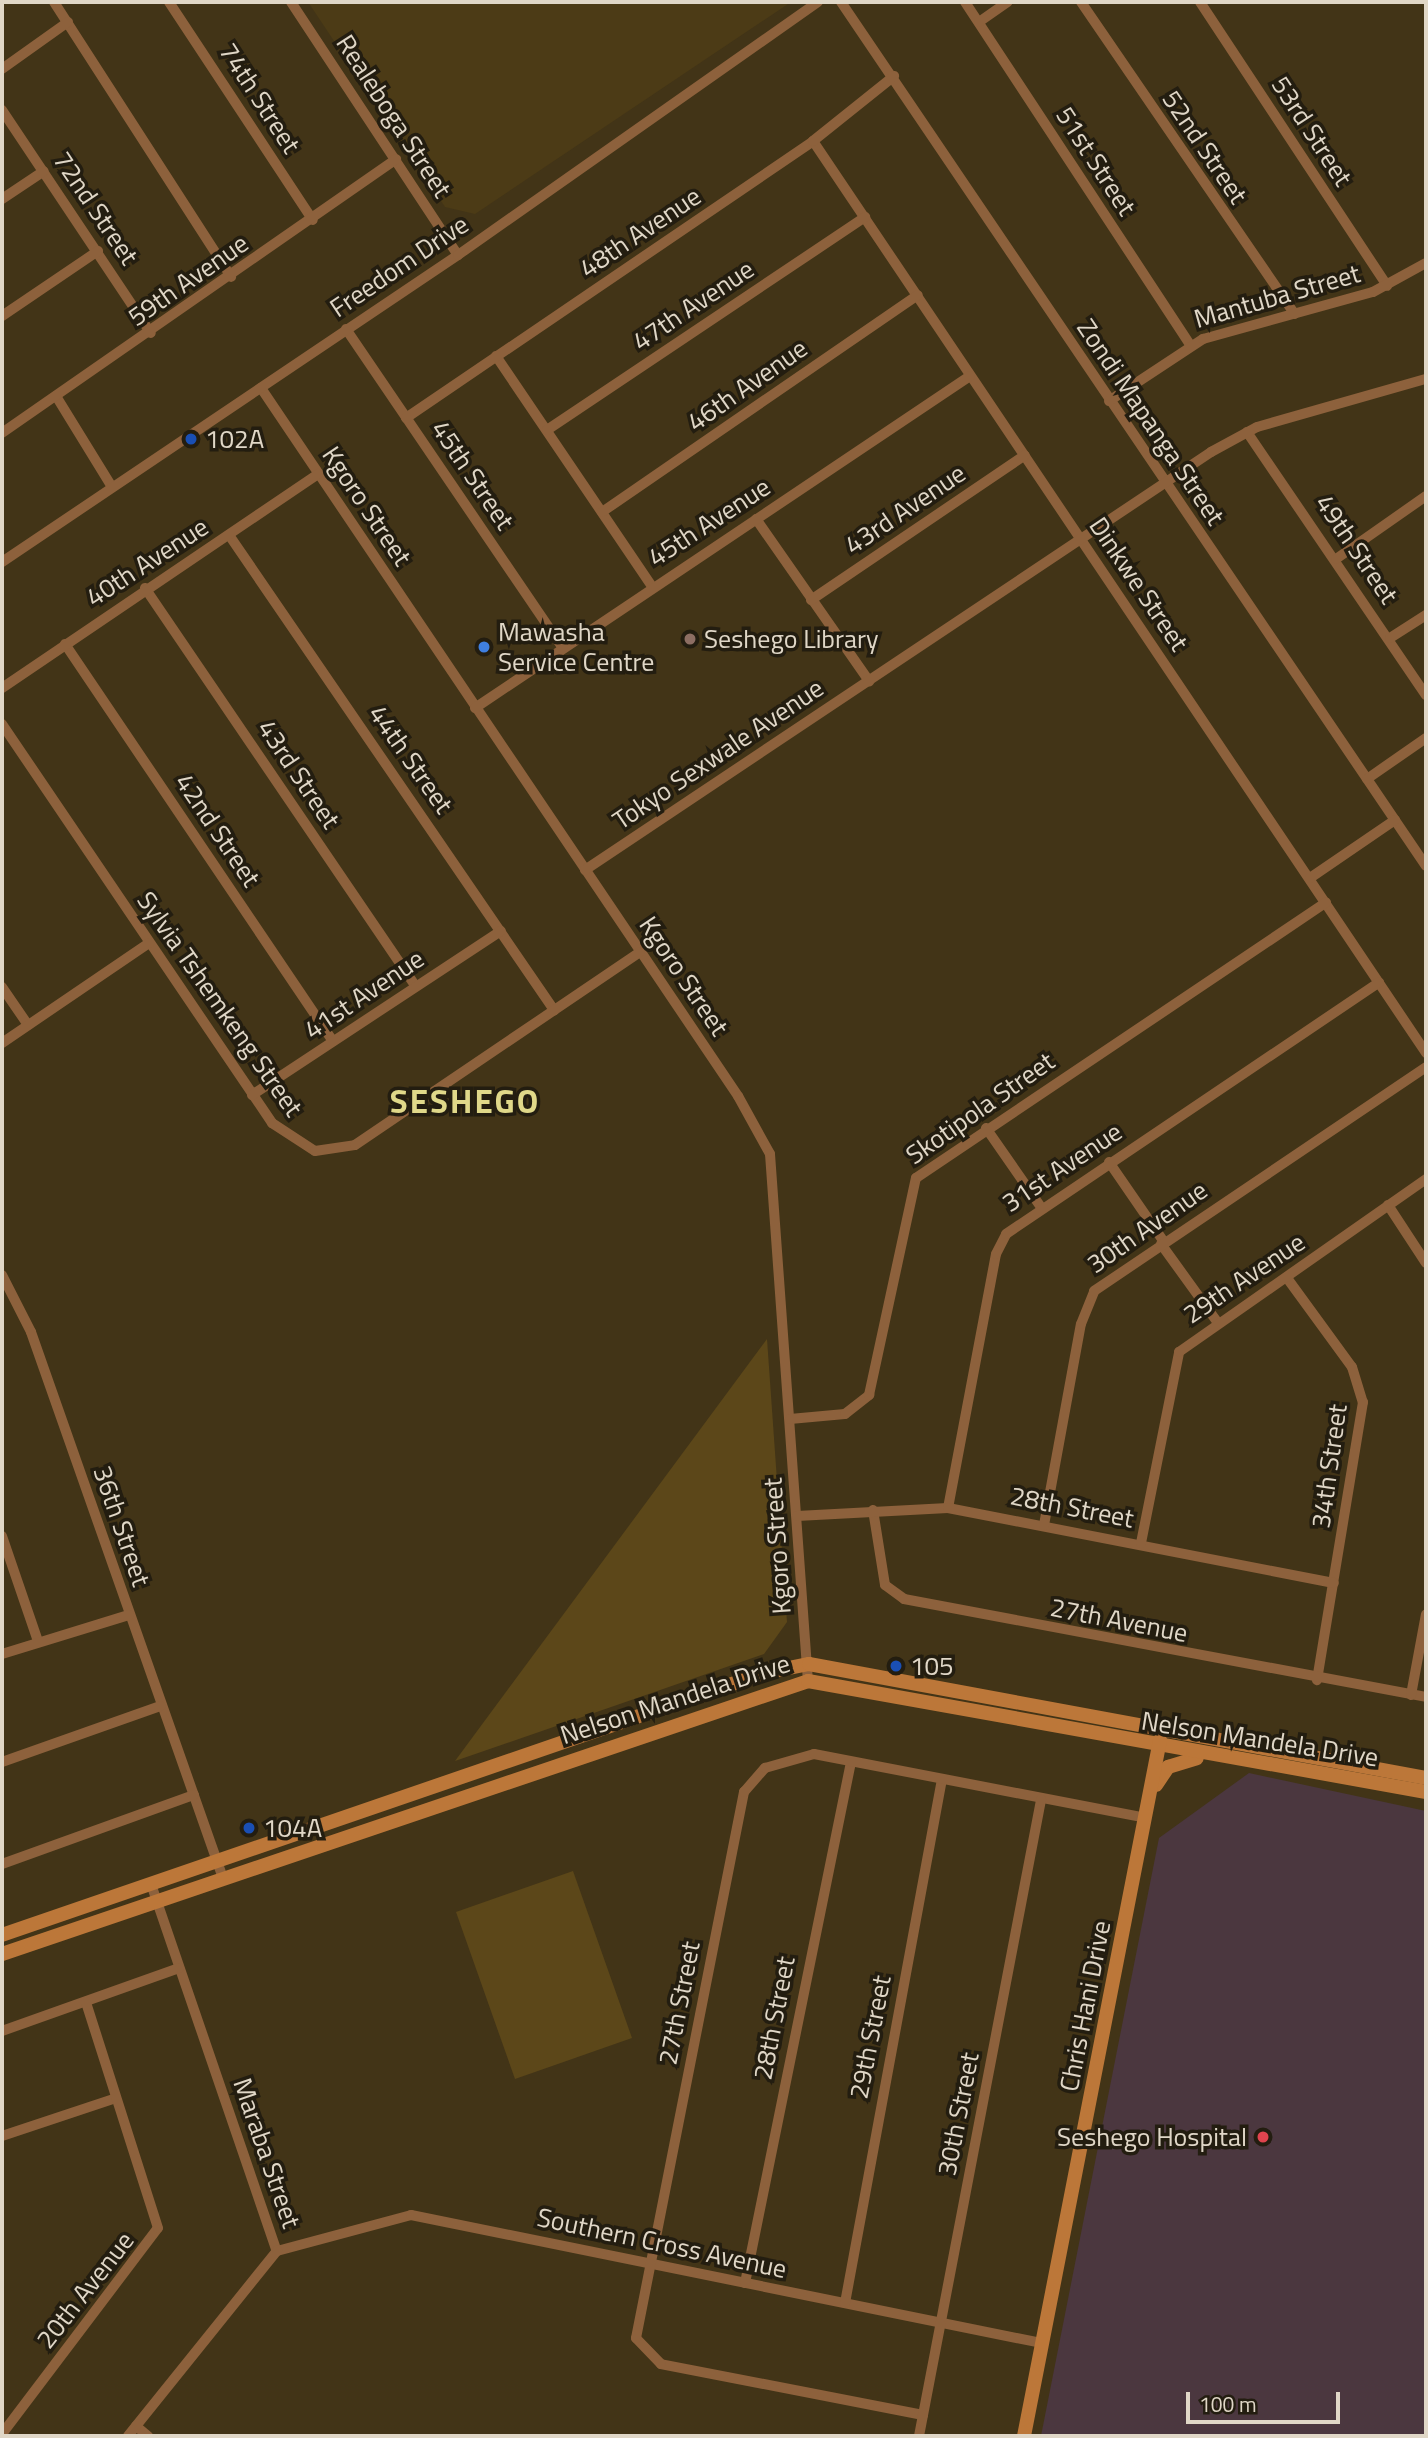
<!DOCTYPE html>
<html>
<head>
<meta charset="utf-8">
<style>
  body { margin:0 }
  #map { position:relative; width:1428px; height:2438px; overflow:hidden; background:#423417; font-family:"Titillium Web",sans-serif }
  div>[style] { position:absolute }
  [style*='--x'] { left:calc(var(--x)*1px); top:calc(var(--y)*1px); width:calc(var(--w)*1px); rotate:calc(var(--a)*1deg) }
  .built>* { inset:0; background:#4c3b16 }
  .medical>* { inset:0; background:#4b373f }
  .green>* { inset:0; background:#5c4719 }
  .street>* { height:10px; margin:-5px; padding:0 5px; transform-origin:5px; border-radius:5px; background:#8d613c }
  .secondary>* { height:14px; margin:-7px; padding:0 7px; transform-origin:7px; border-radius:7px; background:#bc7739 }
  .dots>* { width:19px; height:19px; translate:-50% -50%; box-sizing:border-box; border:4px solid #231d10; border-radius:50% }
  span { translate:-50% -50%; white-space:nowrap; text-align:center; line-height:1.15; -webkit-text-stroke:7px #231d10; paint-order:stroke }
  .street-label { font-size:26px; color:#e0d7c7 }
  .poi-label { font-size:26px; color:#e0d7c7 }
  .left { translate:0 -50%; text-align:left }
  .right { translate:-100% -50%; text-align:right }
  .district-label { font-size:33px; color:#e0d889; font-weight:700; letter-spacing:2px }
  .frame { position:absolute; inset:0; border:4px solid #e0d7c7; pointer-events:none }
  .scale { position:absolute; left:1186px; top:2392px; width:154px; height:32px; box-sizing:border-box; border:4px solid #e0d7c7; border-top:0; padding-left:9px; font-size:21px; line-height:24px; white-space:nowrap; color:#e0d7c7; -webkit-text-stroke:5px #231d10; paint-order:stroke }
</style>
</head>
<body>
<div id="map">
  <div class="built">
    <div style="clip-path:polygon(308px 2px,791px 2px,475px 214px,445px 207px)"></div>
  </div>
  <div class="medical">
    <div style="clip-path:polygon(1249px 1773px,1426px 1811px,1426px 2436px,1041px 2436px,1159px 1838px)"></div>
  </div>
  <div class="green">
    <div style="clip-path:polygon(767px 1339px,787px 1622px,764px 1654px,455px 1761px)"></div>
    <div style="clip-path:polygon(573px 1871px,632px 2038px,515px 2079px,456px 1912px)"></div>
  </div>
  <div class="street">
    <div style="--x:54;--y:2;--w:327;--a:57.2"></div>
    <div style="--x:169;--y:2;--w:261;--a:56.6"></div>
    <div style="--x:291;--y:2;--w:303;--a:56.6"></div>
    <div style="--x:841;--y:2;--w:1043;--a:55.9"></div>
    <div style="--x:965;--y:2;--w:410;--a:56.7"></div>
    <div style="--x:1081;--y:2;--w:378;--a:55.6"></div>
    <div style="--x:1200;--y:2;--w:340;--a:56.6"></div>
    <div style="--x:979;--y:22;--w:35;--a:-35"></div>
    <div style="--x:2;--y:69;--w:81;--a:-35.5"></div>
    <div style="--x:2;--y:110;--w:268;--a:56.3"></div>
    <div style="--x:813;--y:141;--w:1099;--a:56.09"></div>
    <div style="--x:2;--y:199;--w:50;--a:-33.7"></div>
    <div style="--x:2;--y:316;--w:116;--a:-34.1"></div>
    <div style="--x:346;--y:329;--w:386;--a:55.8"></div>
    <div style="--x:496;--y:356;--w:278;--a:55.9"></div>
    <div style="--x:261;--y:388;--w:854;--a:56.03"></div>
    <div style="--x:738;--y:1096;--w:66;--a:61.1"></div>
    <div style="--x:770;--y:1154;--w:528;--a:85.88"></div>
    <div style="--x:56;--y:396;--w:107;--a:58.4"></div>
    <div style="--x:1109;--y:401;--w:113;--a:-33.4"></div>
    <div style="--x:1203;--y:339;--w:176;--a:-15.5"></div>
    <div style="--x:1373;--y:292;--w:60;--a:-28.7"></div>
    <div style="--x:406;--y:418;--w:492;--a:-34.2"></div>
    <div style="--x:813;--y:141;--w:104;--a:-38.7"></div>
    <div style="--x:547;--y:430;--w:383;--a:-33.8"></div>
    <div style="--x:1247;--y:432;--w:318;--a:55.8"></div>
    <div style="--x:2;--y:433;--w:480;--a:-34.8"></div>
    <div style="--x:602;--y:512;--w:383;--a:-34.5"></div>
    <div style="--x:756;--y:519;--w:198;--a:55.1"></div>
    <div style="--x:229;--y:535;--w:576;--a:55.62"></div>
    <div style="--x:1336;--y:559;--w:110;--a:-35"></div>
    <div style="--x:2;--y:562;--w:550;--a:-33.95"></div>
    <div style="--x:458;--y:255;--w:440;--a:-35.1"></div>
    <div style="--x:145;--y:588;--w:481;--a:55.8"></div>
    <div style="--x:811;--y:600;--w:258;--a:-34.1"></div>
    <div style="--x:1390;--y:638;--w:43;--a:-32.6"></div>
    <div style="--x:65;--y:644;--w:479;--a:56"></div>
    <div style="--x:2;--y:688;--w:382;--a:-34.1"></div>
    <div style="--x:475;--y:708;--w:596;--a:-33.85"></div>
    <div style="--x:2;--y:724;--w:482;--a:55.9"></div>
    <div style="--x:272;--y:1123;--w:51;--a:33.1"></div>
    <div style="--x:315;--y:1151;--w:40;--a:-8.5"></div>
    <div style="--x:355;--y:1145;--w:344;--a:-34.1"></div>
    <div style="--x:1367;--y:779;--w:72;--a:-34.8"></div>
    <div style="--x:585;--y:870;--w:753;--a:-33.73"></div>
    <div style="--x:1211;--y:452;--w:52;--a:-28.5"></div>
    <div style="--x:1257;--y:427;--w:176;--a:-15.9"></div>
    <div style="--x:1310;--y:878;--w:103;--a:-34.3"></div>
    <div style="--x:2;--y:987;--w:46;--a:55.6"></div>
    <div style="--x:2;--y:1043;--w:178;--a:-34.2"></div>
    <div style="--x:252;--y:1095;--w:298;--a:-33.4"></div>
    <div style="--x:986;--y:1128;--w:96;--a:55.2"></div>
    <div style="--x:1109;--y:1162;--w:97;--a:55.5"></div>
    <div style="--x:1388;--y:1205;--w:69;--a:56.8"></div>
    <div style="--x:1161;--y:1244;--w:97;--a:54.2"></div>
    <div style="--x:2;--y:1275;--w:64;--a:63"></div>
    <div style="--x:31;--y:1332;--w:579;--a:70.63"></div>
    <div style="--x:1287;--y:1278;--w:110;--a:53.9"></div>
    <div style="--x:1352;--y:1367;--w:37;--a:73"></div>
    <div style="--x:1363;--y:1402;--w:282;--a:99.4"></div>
    <div style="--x:790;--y:1419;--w:55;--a:-5.2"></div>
    <div style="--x:845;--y:1414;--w:31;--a:-38"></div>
    <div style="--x:869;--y:1395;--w:222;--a:-77.8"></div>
    <div style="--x:916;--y:1178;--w:494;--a:-33.9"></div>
    <div style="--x:948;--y:1508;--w:258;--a:-79.3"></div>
    <div style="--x:996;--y:1254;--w:22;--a:-63"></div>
    <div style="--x:1006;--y:1234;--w:450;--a:-34"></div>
    <div style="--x:873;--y:1510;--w:76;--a:80.9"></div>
    <div style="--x:885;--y:1585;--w:24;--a:36"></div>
    <div style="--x:904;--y:1599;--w:531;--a:10.63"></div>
    <div style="--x:797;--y:1516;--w:151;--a:-3"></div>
    <div style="--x:948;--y:1508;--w:393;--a:11"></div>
    <div style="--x:1044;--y:1525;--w:204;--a:-79.6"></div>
    <div style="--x:1081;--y:1324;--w:35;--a:-68"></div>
    <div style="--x:1094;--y:1291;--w:400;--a:-34"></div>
    <div style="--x:2;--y:1536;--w:111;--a:71.1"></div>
    <div style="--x:1141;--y:1543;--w:195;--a:-78.7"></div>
    <div style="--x:1179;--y:1352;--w:302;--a:-35"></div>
    <div style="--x:2;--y:1654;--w:133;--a:-17.1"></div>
    <div style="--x:1411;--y:1695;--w:82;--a:-79.5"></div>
    <div style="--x:2;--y:1762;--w:168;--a:-19.5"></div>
    <div style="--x:2;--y:1864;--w:204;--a:-19.8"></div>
    <div style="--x:151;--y:1884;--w:388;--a:71.1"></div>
    <div style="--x:2;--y:2031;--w:188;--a:-19.6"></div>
    <div style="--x:2;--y:2136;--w:120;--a:-18.4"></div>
    <div style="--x:277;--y:2251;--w:139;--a:-15"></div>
    <div style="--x:411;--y:2215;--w:643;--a:11.48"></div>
    <div style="--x:745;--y:2283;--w:532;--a:-78.5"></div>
    <div style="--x:845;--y:2303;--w:533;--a:-79.51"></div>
    <div style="--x:923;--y:2415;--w:267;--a:-169"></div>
    <div style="--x:661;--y:2364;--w:36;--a:-134"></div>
    <div style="--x:636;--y:2338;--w:557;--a:-78.81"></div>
    <div style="--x:744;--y:1792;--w:32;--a:-49"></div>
    <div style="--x:765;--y:1768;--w:51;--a:-15.9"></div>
    <div style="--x:814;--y:1754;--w:338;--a:10.9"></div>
    <div style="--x:136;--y:2426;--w:16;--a:40"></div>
    <div style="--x:2;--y:2434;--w:258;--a:-52.9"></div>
    <div style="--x:158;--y:2228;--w:237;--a:-107.7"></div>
    <div style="--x:128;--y:2436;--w:238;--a:-51.2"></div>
    <div style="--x:919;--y:2436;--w:648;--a:-79.14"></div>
  </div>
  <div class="secondary">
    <div style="--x:1156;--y:1785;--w:22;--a:-56"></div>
    <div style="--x:1168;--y:1767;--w:30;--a:-17"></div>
    <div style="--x:2;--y:1935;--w:806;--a:-18.97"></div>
    <div style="--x:764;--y:1673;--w:46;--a:-11.3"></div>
    <div style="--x:809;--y:1664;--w:627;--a:10.47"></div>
    <div style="--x:2;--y:1954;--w:851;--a:-18.71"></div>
    <div style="--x:808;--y:1681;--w:628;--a:10.18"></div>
    <div style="--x:1024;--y:2436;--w:709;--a:-78.94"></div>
  </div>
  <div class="dots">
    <div style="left:191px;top:439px;background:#1a4fb4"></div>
    <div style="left:690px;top:639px;background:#8d6e63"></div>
    <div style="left:484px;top:647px;background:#3f7fe0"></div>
    <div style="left:896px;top:1666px;background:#1a4fb4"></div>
    <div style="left:249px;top:1828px;background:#1a4fb4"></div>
    <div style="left:1263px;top:2137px;background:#e0444e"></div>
  </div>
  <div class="street-label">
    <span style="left:260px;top:98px;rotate:57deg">74th Street</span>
    <span style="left:394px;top:116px;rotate:57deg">Realeboga Street</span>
    <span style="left:1312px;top:131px;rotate:57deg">53rd Street</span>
    <span style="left:1205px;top:147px;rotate:56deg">52nd Street</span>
    <span style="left:1096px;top:161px;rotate:57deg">51st Street</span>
    <span style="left:96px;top:208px;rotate:56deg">72nd Street</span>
    <span style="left:640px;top:232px;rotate:-34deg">48th Avenue</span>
    <span style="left:399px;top:266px;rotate:-34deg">Freedom Drive</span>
    <span style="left:188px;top:280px;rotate:-35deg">59th Avenue</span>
    <span style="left:1277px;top:296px;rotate:-16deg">Mantuba Street</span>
    <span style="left:693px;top:305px;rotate:-34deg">47th Avenue</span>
    <span style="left:747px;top:385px;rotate:-35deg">46th Avenue</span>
    <span style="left:1151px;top:422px;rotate:56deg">Zondi Mapanga Street</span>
    <span style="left:473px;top:475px;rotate:56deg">45th Street</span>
    <span style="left:367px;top:506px;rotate:56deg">Kgoro Street</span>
    <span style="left:905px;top:509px;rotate:-34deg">43rd Avenue</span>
    <span style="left:709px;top:522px;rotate:-33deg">45th Avenue</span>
    <span style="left:1357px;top:549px;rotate:56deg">49th Street</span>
    <span style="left:147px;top:562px;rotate:-33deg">40th Avenue</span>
    <span style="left:1139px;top:584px;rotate:56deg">Dinkwe Street</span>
    <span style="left:718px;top:754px;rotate:-34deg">Tokyo Sexwale Avenue</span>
    <span style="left:411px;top:759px;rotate:55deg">44th Street</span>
    <span style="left:299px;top:774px;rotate:56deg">43rd Street</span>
    <span style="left:218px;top:830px;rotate:56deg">42nd Street</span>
    <span style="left:684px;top:976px;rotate:56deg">Kgoro Street</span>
    <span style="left:364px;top:994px;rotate:-34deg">41st Avenue</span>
    <span style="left:220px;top:1004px;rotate:55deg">Sylvia Tshemkeng Street</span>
    <span style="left:980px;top:1108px;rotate:-35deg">Skotipola Street</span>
    <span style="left:1062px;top:1167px;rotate:-34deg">31st Avenue</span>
    <span style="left:1147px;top:1227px;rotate:-35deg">30th Avenue</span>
    <span style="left:1244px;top:1278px;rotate:-34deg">29th Avenue</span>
    <span style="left:1329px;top:1466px;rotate:-82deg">34th Street</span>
    <span style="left:1072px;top:1507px;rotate:11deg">28th Street</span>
    <span style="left:122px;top:1526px;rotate:71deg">36th Street</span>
    <span style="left:777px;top:1546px;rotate:-94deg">Kgoro Street</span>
    <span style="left:1119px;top:1620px;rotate:11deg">27th Avenue</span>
    <span style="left:675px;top:1699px;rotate:-18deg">Nelson Mandela Drive</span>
    <span style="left:1260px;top:1739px;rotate:9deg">Nelson Mandela Drive</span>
    <span style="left:679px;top:2003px;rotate:-79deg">27th Street</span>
    <span style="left:1085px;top:2006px;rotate:-79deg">Chris Hani Drive</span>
    <span style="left:774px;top:2018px;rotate:-79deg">28th Street</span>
    <span style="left:870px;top:2037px;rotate:-79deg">29th Street</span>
    <span style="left:958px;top:2114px;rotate:-79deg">30th Street</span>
    <span style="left:267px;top:2153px;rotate:71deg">Maraba Street</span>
    <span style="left:662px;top:2243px;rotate:12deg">Southern Cross Avenue</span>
    <span style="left:85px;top:2290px;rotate:-52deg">20th Avenue</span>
  </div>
  <div class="poi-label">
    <span class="left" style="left:205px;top:439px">102A</span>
    <span class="left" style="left:498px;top:647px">Mawasha<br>Service Centre</span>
    <span class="left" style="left:704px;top:639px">Seshego Library</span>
    <span class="left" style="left:910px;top:1666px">105</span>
    <span class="left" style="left:263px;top:1828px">104A</span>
    <span class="right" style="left:1247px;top:2137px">Seshego Hospital</span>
  </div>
  <div class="district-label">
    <span style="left:465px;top:1102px">SESHEGO</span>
  </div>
  <div class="frame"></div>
  <div class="scale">100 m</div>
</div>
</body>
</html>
